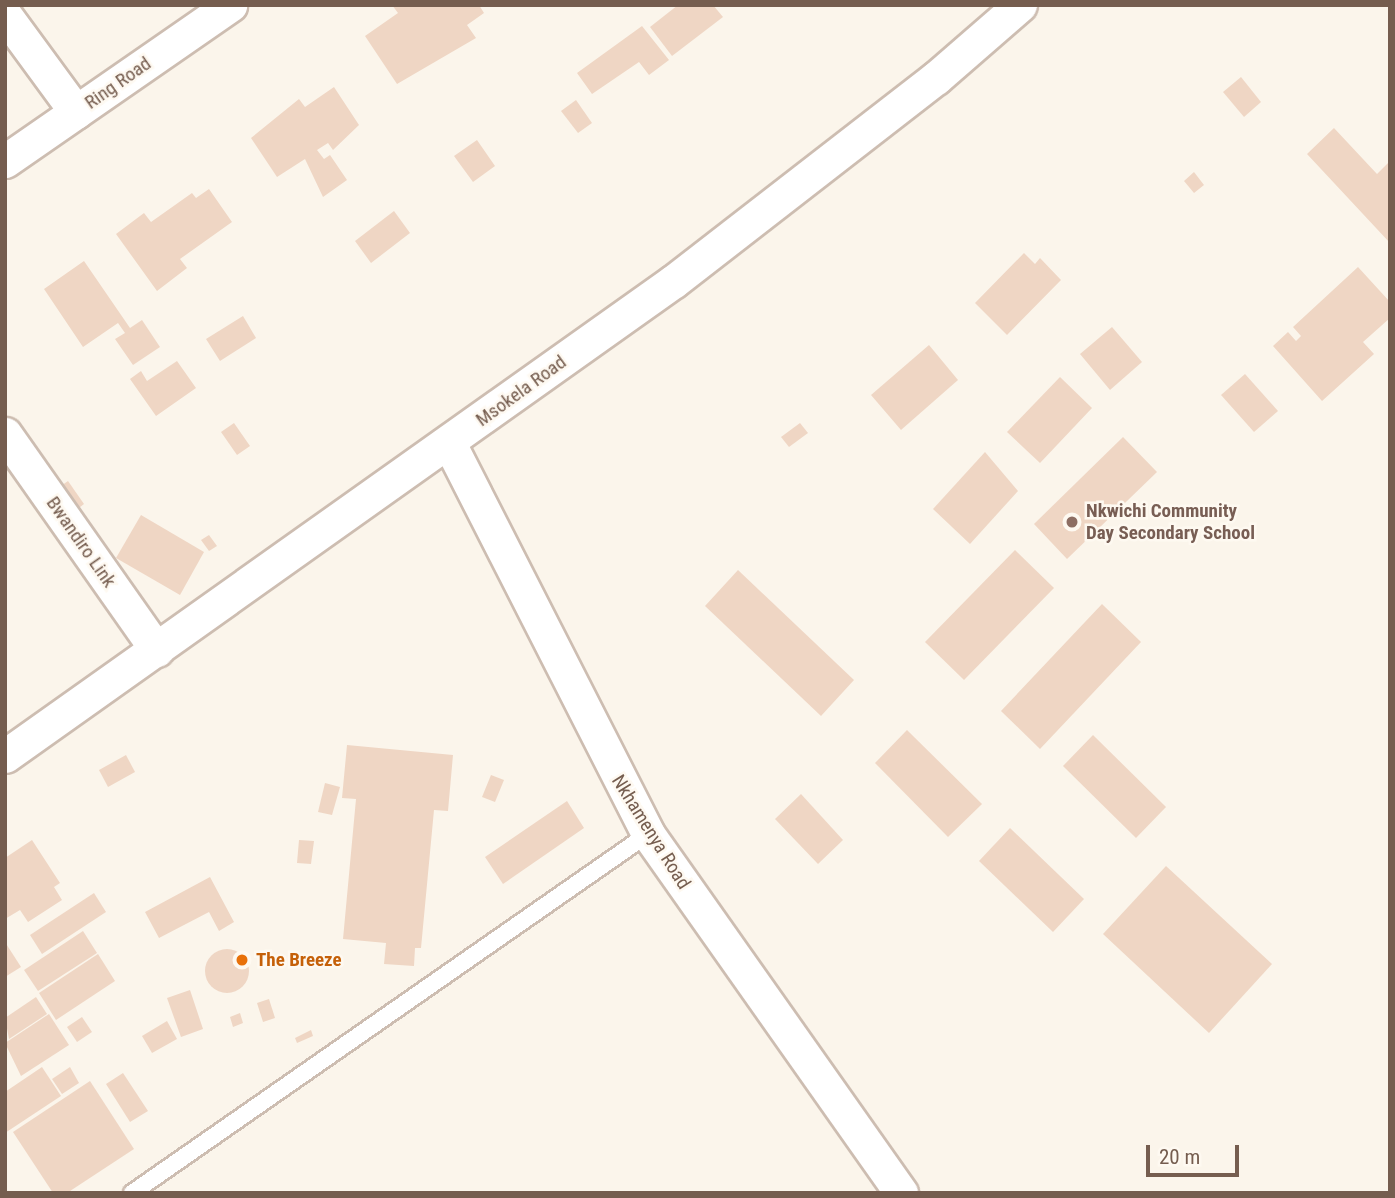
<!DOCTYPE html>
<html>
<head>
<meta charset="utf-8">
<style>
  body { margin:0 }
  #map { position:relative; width:1395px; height:1198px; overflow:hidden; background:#fbf5eb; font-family:"Roboto Condensed",sans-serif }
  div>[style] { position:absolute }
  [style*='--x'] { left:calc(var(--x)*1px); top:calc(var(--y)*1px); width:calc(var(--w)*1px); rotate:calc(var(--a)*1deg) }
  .building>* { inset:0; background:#efd6c4 }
  .round { border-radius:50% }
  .roads { filter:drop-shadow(2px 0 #cdbdb1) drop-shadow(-2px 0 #cdbdb1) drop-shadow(0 2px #cdbdb1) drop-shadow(0 -2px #cdbdb1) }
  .service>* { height:16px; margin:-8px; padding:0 8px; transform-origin:8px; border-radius:8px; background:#fff }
  .minor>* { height:33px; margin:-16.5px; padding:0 16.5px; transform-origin:16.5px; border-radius:16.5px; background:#fff }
  .dots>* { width:19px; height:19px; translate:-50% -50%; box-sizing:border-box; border:4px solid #fef9f1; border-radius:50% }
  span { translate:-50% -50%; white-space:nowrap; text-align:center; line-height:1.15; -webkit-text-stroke:5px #fef9f1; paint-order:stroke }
  .street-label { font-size:19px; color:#755d4f }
  .education-label { font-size:19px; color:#785e54; font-weight:700 }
  .left { translate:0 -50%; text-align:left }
  .food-label { font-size:19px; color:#c56008; font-weight:700 }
  .frame { position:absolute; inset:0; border:7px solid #755d4f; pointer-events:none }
  .scale { position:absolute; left:1146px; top:1145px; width:93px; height:32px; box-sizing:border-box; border:4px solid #755d4f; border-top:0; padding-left:9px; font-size:21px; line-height:24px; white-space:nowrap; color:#755d4f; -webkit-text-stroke:5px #fef9f1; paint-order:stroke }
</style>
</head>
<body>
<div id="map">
  <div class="building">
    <div style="clip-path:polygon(392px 5px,479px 5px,484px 13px,467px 25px,476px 38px,397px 84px,365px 36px,398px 13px)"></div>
    <div style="clip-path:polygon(678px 5px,713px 5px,723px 17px,672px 56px,650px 27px)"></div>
    <div style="clip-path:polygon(642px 26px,669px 60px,649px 75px,639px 62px,592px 94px,577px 73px)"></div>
    <div style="clip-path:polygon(1241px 77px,1261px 102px,1244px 117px,1223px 92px)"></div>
    <div style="clip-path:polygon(334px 87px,359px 125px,333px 150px,328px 143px,317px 150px,324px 159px,330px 155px,347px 180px,323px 197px,305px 159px,277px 177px,251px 138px,299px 99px,305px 107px)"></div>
    <div style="clip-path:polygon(576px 100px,592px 123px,578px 133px,561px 111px)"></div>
    <div style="clip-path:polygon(1334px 128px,1377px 174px,1390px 161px,1390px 243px,1307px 154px)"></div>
    <div style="clip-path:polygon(477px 140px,495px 166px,473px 182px,454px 156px)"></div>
    <div style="clip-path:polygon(1194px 172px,1204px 185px,1194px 193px,1184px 181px)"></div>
    <div style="clip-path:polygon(209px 189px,232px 222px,180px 259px,187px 268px,157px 291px,116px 234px,144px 213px,151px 222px,192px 193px,196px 198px)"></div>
    <div style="clip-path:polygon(394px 211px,410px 233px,371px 263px,355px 241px)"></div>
    <div style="clip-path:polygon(1024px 253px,1035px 264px,1040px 258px,1061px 280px,1007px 335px,975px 303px)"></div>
    <div style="clip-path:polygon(84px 261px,130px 328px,142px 320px,160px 347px,133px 365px,115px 339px,125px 333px,118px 323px,83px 347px,44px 289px)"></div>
    <div style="clip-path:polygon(1358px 267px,1390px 302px,1390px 318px,1363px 342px,1374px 354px,1322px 401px,1273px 346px,1288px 332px,1296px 341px,1301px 336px,1293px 327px)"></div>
    <div style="clip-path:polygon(243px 316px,256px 338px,220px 361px,206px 339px)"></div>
    <div style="clip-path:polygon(1112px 327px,1142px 362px,1110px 390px,1080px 354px)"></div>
    <div style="clip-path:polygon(929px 345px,958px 380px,901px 430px,871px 395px)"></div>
    <div style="clip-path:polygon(177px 361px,196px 388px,156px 416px,130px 379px,141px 371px,147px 381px)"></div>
    <div style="clip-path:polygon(1245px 374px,1278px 411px,1254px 432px,1221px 395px)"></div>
    <div style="clip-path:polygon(1060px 377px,1092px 408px,1040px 463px,1007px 432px)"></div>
    <div style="clip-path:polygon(234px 423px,250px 446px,237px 455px,221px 432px)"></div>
    <div style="clip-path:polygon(800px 423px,808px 433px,789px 447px,781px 437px)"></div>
    <div style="clip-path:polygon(1123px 437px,1157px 472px,1067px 559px,1034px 524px)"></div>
    <div style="clip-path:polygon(985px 452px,1018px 491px,970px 544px,933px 509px)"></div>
    <div style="clip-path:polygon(68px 481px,84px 504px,75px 511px,58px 488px)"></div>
    <div style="clip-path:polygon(141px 515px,204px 552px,180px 595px,116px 558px)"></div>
    <div style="clip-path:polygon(209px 535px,217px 546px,209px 551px,201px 540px)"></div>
    <div style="clip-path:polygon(1015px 550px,1054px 588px,964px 680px,925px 642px)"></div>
    <div style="clip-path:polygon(738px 570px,854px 680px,821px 716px,705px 606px)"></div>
    <div style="clip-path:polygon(1102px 604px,1141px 642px,1040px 749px,1001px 711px)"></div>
    <div style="clip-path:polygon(907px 730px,982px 804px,948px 837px,875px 763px)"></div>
    <div style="clip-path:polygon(1093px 735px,1166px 807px,1136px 838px,1063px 766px)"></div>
    <div style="clip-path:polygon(347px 745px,453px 755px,448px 811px,434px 810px,421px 948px,415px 948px,414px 966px,384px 964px,386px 943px,343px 939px,356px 799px,342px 798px)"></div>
    <div style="clip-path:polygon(126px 755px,135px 772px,108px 787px,99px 770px)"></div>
    <div style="clip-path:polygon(491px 775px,504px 780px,495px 802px,482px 797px)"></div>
    <div style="clip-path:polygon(325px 783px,340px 787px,332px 815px,318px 812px)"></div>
    <div style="clip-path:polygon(801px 794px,843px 840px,818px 864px,775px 819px)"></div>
    <div style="clip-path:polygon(567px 801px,584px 828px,503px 884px,485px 857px)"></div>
    <div style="clip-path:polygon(1010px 828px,1084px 899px,1053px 932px,979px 861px)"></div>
    <div style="clip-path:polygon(32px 840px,60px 883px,54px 887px,62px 900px,28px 922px,20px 910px,5px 919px,5px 858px)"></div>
    <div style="clip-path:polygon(299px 840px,314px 841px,311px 864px,297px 863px)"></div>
    <div style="clip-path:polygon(1166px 866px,1272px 964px,1209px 1033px,1103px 934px)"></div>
    <div style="clip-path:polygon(210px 877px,234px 922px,219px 931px,209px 912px,159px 938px,145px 912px)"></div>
    <div style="clip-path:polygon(94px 893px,106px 912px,42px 954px,30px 935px)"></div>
    <div style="clip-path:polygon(83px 931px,97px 953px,38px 991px,24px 970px)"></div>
    <div style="clip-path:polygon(5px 942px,21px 967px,5px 977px)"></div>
    <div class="round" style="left:205px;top:949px;width:44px;height:44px"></div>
    <div style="clip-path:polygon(98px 954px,115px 981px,56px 1020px,39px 993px)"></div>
    <div style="clip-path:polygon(190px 990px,203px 1029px,181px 1037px,167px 998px)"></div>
    <div style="clip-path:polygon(36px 997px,47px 1014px,9px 1039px,5px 1018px)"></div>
    <div style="clip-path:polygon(269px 999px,275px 1018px,263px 1022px,257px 1003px)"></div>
    <div style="clip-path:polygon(240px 1013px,243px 1023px,233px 1027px,230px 1017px)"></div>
    <div style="clip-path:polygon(49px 1014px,69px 1045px,21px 1076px,5px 1043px)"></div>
    <div style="clip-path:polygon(82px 1017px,92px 1032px,77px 1042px,67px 1027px)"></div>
    <div style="clip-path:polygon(167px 1021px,177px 1039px,152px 1053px,142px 1036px)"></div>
    <div style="clip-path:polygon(311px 1030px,313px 1036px,297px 1043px,295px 1038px)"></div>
    <div style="clip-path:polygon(42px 1067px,61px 1096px,5px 1133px,5px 1092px)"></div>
    <div style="clip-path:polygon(70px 1067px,79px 1083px,62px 1094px,52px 1079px)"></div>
    <div style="clip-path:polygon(123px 1073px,148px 1111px,130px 1122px,106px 1084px)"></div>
    <div style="clip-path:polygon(90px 1081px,134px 1149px,67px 1193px,53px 1193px,13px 1132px)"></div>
  </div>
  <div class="roads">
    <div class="service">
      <div style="--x:132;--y:1193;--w:629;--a:-34.83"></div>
    </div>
    <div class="minor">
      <div style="--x:5;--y:15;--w:120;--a:53.8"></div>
      <div style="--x:5;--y:161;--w:274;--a:-34.7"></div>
      <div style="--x:5;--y:434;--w:264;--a:54.9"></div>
      <div style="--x:449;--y:443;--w:439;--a:63"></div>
      <div style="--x:648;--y:834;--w:439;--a:54.8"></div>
      <div style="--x:5;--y:756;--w:820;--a:-35.38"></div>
      <div style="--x:674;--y:281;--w:331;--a:-37.8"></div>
      <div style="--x:936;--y:78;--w:111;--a:-41"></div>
    </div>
  </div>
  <div class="dots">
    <div style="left:1072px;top:522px;background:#8d6e63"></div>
    <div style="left:242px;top:960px;background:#e8710a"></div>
  </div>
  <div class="street-label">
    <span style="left:118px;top:83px;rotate:-35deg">Ring Road</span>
    <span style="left:521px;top:391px;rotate:-36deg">Msokela Road</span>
    <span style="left:81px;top:542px;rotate:55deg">Bwandiro Link</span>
    <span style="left:651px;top:832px;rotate:58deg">Nkhamenya Road</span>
  </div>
  <div class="education-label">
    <span class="left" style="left:1086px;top:522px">Nkwichi Community<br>Day Secondary School</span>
  </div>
  <div class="food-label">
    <span class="left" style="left:256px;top:960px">The Breeze</span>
  </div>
  <div class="frame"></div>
  <div class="scale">20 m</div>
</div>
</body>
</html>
